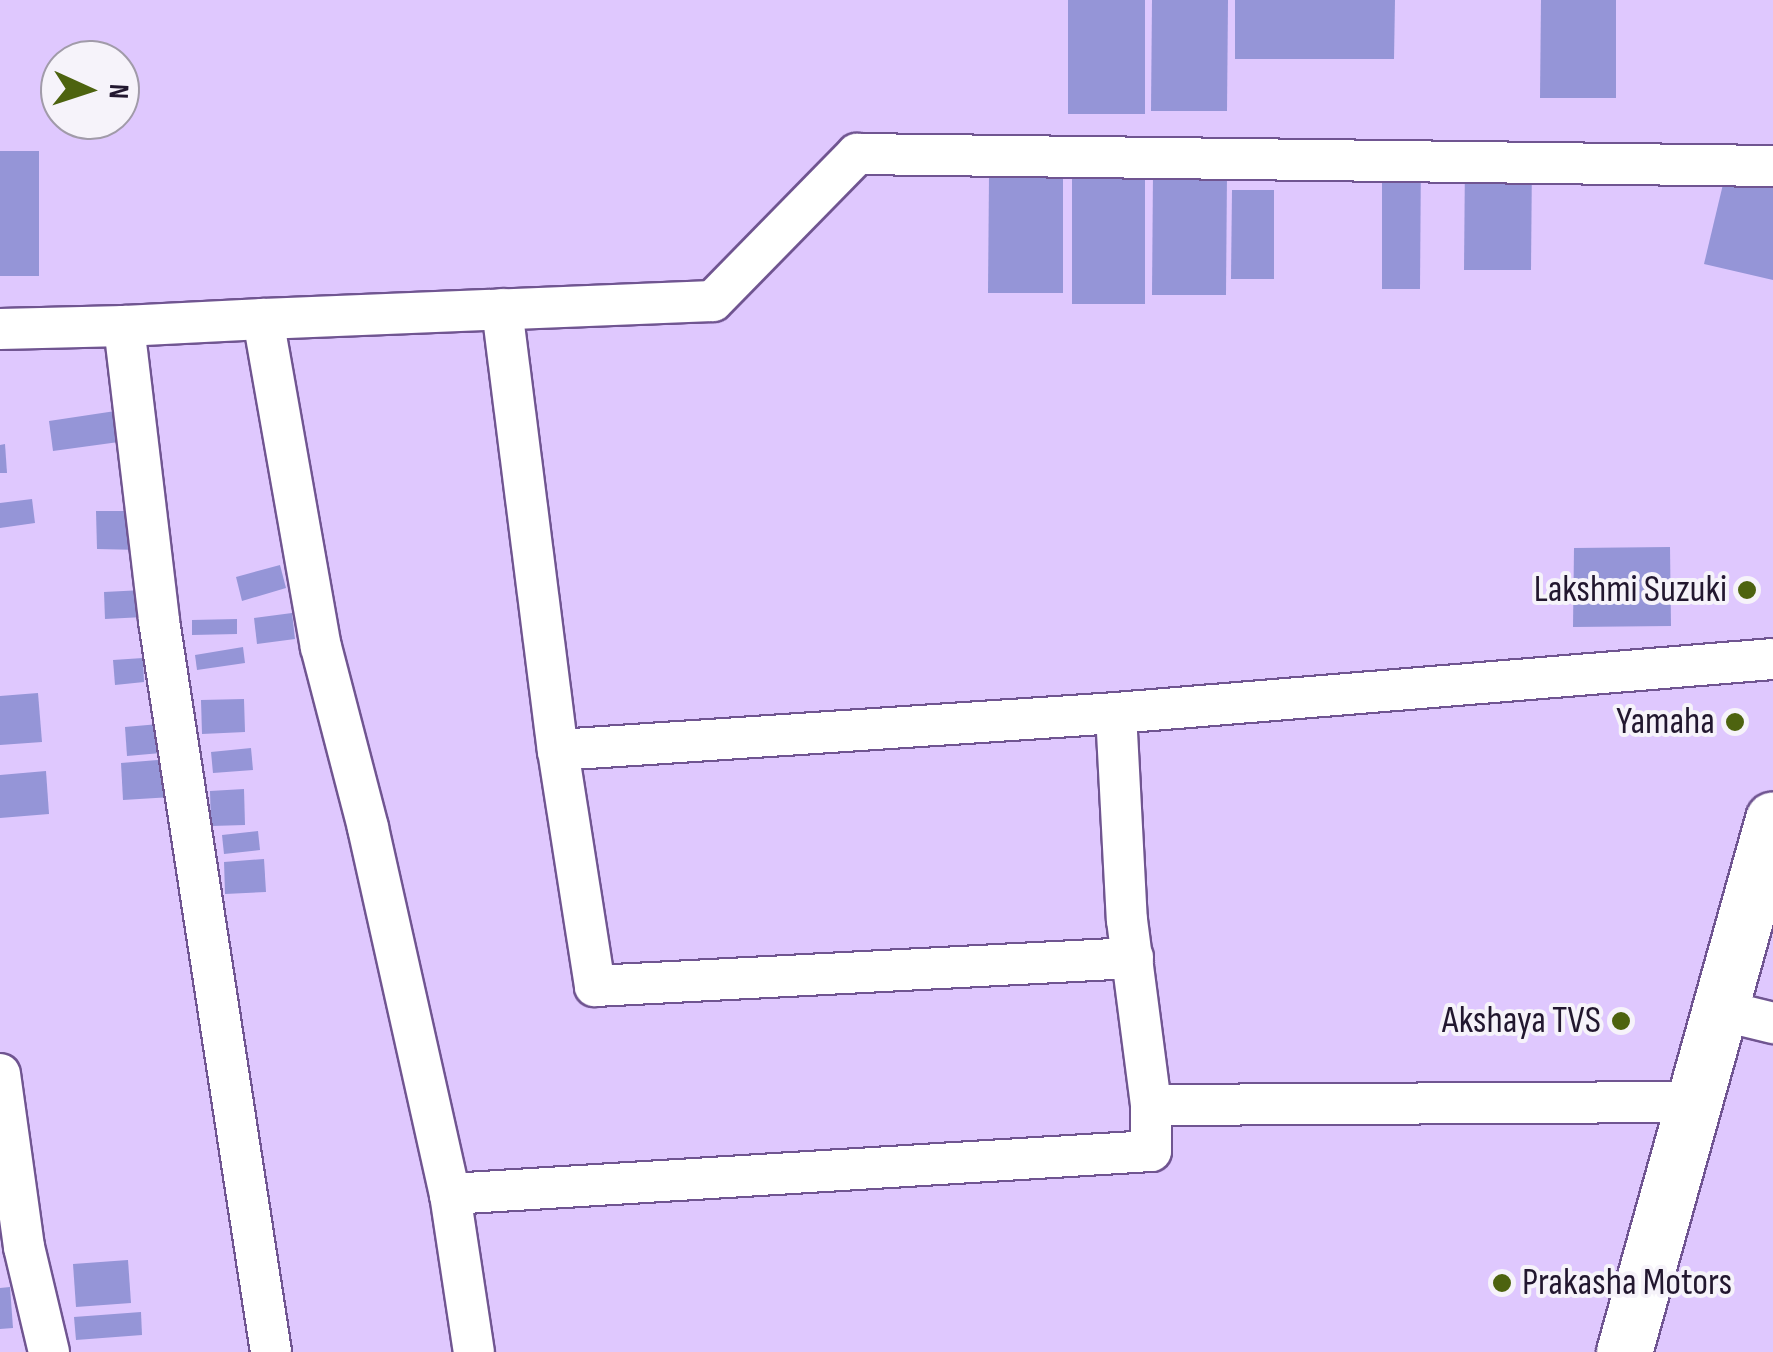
<!DOCTYPE html>
<html>
<head>
<meta charset="utf-8">
<style>
  body { margin:0 }
  #map { position:relative; width:1773px; height:1352px; overflow:hidden; background:#dfc8fe; font-family:"Sofia Sans Condensed",sans-serif }
  div>[style] { position:absolute }
  [style*='--x'] { left:calc(var(--x)*1px); top:calc(var(--y)*1px); width:calc(var(--w)*1px); rotate:calc(var(--a)*1deg) }
  .building>* { inset:0; background:#9595d7 }
  .roads { filter:drop-shadow(2px 0 #705591) drop-shadow(-2px 0 #705591) drop-shadow(0 2px #705591) drop-shadow(0 -2px #705591) }
  .street>* { height:40px; margin:-20px; padding:0 20px; transform-origin:20px; border-radius:20px; background:#fff }
  .primary>* { height:55px; margin:-27.5px; padding:0 27.5px; transform-origin:27.5px; border-radius:27.5px; background:#fff }
  .dots>* { width:28px; height:28px; translate:-50% -50%; box-sizing:border-box; border:5px solid #f6f3fa; border-radius:50% }
  span { translate:-50% -50%; white-space:nowrap; text-align:center; line-height:1.15; -webkit-text-stroke:8px #f6f3fa; paint-order:stroke }
  .poi-label { font-size:38px; color:#22172f }
  .right { translate:-100% -50%; text-align:right }
  .left { translate:0 -50%; text-align:left }
  .north { position:absolute; left:40px; top:40px; width:100px; height:100px; box-sizing:border-box; background:#f6f3fa; border:2px solid #a19ba9; border-radius:50%; rotate:93deg; font-size:28px; font-weight:700; line-height:40px; text-align:center; color:#22172f }
  .north::after { content:''; display:block; margin:auto; width:35px; height:45px; background:#4d630f; clip-path:polygon(50% 0,100% 100%,50% 72%,0 100%) }
</style>
</head>
<body>
<div id="map">
  <div class="building">
    <div style="clip-path:polygon(1068px 0,1145px 0,1145px 114px,1068px 114px)"></div>
    <div style="clip-path:polygon(1152px 0,1228px 0,1227px 111px,1151px 111px)"></div>
    <div style="clip-path:polygon(1235px 0,1395px 0,1394px 59px,1235px 59px)"></div>
    <div style="clip-path:polygon(1541px 0,1616px 0,1616px 98px,1540px 98px)"></div>
    <div style="clip-path:polygon(0 151px,39px 151px,39px 276px,0 276px)"></div>
    <div style="clip-path:polygon(1421px 151px,1420px 289px,1382px 289px,1382px 152px)"></div>
    <div style="clip-path:polygon(1465px 158px,1532px 158px,1531px 270px,1464px 270px)"></div>
    <div style="clip-path:polygon(1729px 159px,1773px 170px,1773px 280px,1704px 264px)"></div>
    <div style="clip-path:polygon(1072px 165px,1145px 165px,1145px 304px,1072px 304px)"></div>
    <div style="clip-path:polygon(1153px 173px,1227px 173px,1226px 295px,1152px 295px)"></div>
    <div style="clip-path:polygon(989px 176px,1063px 177px,1063px 293px,988px 293px)"></div>
    <div style="clip-path:polygon(1232px 190px,1274px 190px,1274px 279px,1231px 279px)"></div>
    <div style="clip-path:polygon(122px 410px,126px 441px,53px 451px,49px 421px)"></div>
    <div style="clip-path:polygon(5px 444px,7px 473px,0 473px,0 445px)"></div>
    <div style="clip-path:polygon(32px 499px,35px 523px,0 528px,0 503px)"></div>
    <div style="clip-path:polygon(96px 511px,141px 511px,141px 550px,97px 549px)"></div>
    <div style="clip-path:polygon(1670px 547px,1671px 626px,1573px 627px,1574px 548px)"></div>
    <div style="clip-path:polygon(280px 565px,286px 588px,242px 601px,236px 577px)"></div>
    <div style="clip-path:polygon(143px 590px,144px 617px,105px 619px,104px 592px)"></div>
    <div style="clip-path:polygon(292px 613px,295px 639px,257px 644px,254px 618px)"></div>
    <div style="clip-path:polygon(237px 619px,237px 634px,192px 635px,192px 620px)"></div>
    <div style="clip-path:polygon(243px 647px,245px 663px,197px 670px,195px 655px)"></div>
    <div style="clip-path:polygon(143px 658px,144px 682px,115px 685px,113px 660px)"></div>
    <div style="clip-path:polygon(38px 693px,42px 742px,0 745px,0 696px)"></div>
    <div style="clip-path:polygon(244px 699px,245px 732px,202px 734px,201px 700px)"></div>
    <div style="clip-path:polygon(159px 724px,161px 753px,127px 756px,125px 727px)"></div>
    <div style="clip-path:polygon(251px 748px,253px 770px,213px 773px,211px 752px)"></div>
    <div style="clip-path:polygon(170px 759px,172px 797px,123px 800px,121px 763px)"></div>
    <div style="clip-path:polygon(46px 771px,49px 814px,0 818px,0 775px)"></div>
    <div style="clip-path:polygon(244px 789px,245px 825px,211px 826px,210px 791px)"></div>
    <div style="clip-path:polygon(258px 831px,260px 850px,224px 854px,222px 835px)"></div>
    <div style="clip-path:polygon(264px 859px,266px 892px,225px 894px,224px 862px)"></div>
    <div style="clip-path:polygon(128px 1260px,131px 1303px,76px 1307px,73px 1264px)"></div>
    <div style="clip-path:polygon(10px 1287px,13px 1328px,0 1329px,0 1288px)"></div>
    <div style="clip-path:polygon(141px 1312px,142px 1335px,76px 1340px,74px 1317px)"></div>
  </div>
  <div class="roads">
    <div class="street">
      <div style="--x:502;--y:309;--w:445;--a:82.8"></div>
      <div style="--x:558;--y:750;--w:559;--a:-3.79"></div>
      <div style="--x:1116;--y:713;--w:659;--a:-4.7"></div>
      <div style="--x:263;--y:319;--w:450;--a:-2.3"></div>
      <div style="--x:713;--y:301;--w:206;--a:-45.6"></div>
      <div style="--x:857;--y:154;--w:916;--a:0.75"></div>
      <div style="--x:124;--y:326;--w:139;--a:-2.9"></div>
      <div style="--x:263;--y:319;--w:333;--a:80"></div>
      <div style="--x:321;--y:647;--w:187;--a:75.4"></div>
      <div style="--x:368;--y:828;--w:375;--a:77.4"></div>
      <div style="--x:450;--y:1194;--w:160;--a:81.4"></div>
      <div style="--x:0;--y:329;--w:124;--a:-1.4"></div>
      <div style="--x:124;--y:326;--w:297;--a:83.2"></div>
      <div style="--x:159;--y:621;--w:740;--a:81.29"></div>
      <div style="--x:1116;--y:713;--w:207;--a:87"></div>
      <div style="--x:1127;--y:920;--w:187;--a:82.6"></div>
      <div style="--x:558;--y:750;--w:239;--a:81.1"></div>
      <div style="--x:595;--y:986;--w:539;--a:-2.98"></div>
      <div style="--x:1720;--y:1010;--w:55;--a:13.8"></div>
      <div style="--x:0;--y:1074;--w:175;--a:82.1"></div>
      <div style="--x:24;--y:1247;--w:108;--a:76.6"></div>
      <div style="--x:450;--y:1194;--w:702;--a:-3.51"></div>
      <div style="--x:1151;--y:1151;--w:46;--a:-90"></div>
      <div style="--x:1151;--y:1105;--w:543;--a:-0.32"></div>
    </div>
    <div class="primary">
      <div style="--x:1624;--y:1352;--w:553;--a:-74.38"></div>
    </div>
  </div>
  <div class="dots">
    <div style="left:1747px;top:590px;background:#4d630f"></div>
    <div style="left:1735px;top:722px;background:#4d630f"></div>
    <div style="left:1621px;top:1021px;background:#4d630f"></div>
    <div style="left:1502px;top:1283px;background:#4d630f"></div>
  </div>
  <div class="poi-label">
    <span class="right" style="left:1727px;top:590px">Lakshmi Suzuki</span>
    <span class="right" style="left:1715px;top:722px">Yamaha</span>
    <span class="right" style="left:1601px;top:1021px">Akshaya TVS</span>
    <span class="left" style="left:1522px;top:1283px">Prakasha Motors</span>
  </div>
  <div class="north">N</div>
</div>
</body>
</html>
